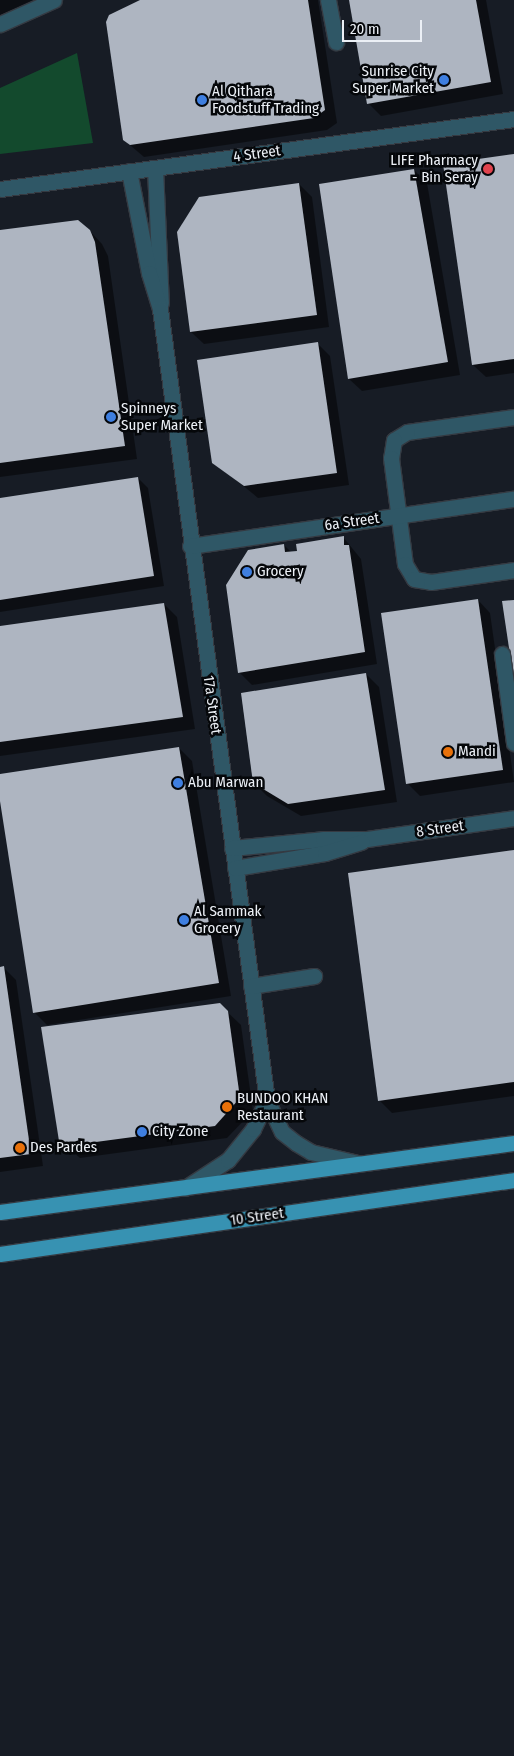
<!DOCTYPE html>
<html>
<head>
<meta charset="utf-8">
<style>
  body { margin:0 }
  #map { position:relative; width:514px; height:1756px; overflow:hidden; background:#171c25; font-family:"Fira Sans Condensed",sans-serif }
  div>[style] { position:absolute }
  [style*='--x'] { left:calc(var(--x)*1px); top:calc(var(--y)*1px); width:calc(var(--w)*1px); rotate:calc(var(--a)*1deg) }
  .green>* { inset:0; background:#134a2d }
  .shadow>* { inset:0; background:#0007 }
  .building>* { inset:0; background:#aeb5c1 }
  .roads { filter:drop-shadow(1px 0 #353a42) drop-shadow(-1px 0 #353a42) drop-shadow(0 1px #353a42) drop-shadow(0 -1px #353a42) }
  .minor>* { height:15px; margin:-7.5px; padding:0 7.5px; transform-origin:7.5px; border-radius:7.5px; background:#2f5766 }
  .major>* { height:15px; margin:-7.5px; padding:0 7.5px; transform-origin:7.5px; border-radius:7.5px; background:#3792b2 }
  .dots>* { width:14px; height:14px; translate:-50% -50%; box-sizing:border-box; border:2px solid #05070a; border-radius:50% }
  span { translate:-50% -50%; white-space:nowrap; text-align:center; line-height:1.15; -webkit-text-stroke:5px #05070a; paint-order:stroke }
  .poi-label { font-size:15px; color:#ecf0f6 }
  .right { translate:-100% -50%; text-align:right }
  .left { translate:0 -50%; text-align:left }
  .street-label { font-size:15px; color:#ecf0f6 }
  .scale { position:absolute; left:342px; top:20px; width:80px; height:22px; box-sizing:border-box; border:2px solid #ecf0f6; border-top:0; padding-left:6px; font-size:15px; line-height:18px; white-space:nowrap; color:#ecf0f6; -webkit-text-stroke:4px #05070a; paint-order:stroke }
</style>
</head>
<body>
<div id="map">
  <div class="green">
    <div style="clip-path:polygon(77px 53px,93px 143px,0 154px,0 88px)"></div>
  </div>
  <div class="shadow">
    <div style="clip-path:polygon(0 0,33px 0,0 15px)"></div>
    <div style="clip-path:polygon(143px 0,318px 0,337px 123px,327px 130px,144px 157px,124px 140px)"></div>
    <div style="clip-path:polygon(350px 0,486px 0,503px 94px,381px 116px,368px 103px)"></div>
    <div style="clip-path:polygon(514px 155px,514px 373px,486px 377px,473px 365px)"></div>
    <div style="clip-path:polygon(414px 170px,427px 183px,460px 375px,362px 391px,349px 379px)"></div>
    <div style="clip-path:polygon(299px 184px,312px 197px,329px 327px,204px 344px,191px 332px)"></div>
    <div style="clip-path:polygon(89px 230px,102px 244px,108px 256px,137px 459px,0 477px,0 231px)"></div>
    <div style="clip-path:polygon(317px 343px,330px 356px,349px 485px,258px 498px,214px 462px)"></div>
    <div style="clip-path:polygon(138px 478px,148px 488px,164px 586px,0 612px,0 499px)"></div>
    <div style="clip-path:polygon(343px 537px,361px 559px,377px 664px,252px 685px,239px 672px,284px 545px,292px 553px,298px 552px)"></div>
    <div style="clip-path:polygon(478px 600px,490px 613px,514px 782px,420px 796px,408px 784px)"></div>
    <div style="clip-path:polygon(164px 604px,177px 617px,195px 729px,0 756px,0 628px)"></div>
    <div style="clip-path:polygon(366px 674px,379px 687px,397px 802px,301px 816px,267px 796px,254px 783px)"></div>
    <div style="clip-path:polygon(179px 748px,192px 761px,231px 996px,47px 1025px,34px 1012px,0 775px)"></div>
    <div style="clip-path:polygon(514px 851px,514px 1096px,392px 1113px,379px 1100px)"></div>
    <div style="clip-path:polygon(3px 967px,16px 980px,43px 1166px,0 1172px,0 968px)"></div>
    <div style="clip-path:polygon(220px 1005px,241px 1025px,253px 1111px,227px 1138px,80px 1158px,60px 1141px)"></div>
  </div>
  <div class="building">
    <div style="clip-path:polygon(140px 0,308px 0,325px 110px,314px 118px,130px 145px,123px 140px,106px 22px,109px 15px)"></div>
    <div style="clip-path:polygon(349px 0,476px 0,491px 82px,367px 104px)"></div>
    <div style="clip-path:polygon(514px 154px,514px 359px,472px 365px,443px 164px)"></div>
    <div style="clip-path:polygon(414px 169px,448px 362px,348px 379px,319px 184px)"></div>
    <div style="clip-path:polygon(299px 183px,317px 315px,190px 332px,177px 232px,199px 197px)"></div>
    <div style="clip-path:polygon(78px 220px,90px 230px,95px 242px,125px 446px,0 463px,0 230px)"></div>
    <div style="clip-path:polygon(318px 342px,337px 473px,244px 486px,212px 463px,197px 360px)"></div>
    <div style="clip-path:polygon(138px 477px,154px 576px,0 600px,0 498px)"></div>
    <div style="clip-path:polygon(344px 536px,344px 545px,349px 545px,365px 652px,238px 673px,226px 585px,248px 550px,284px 544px,285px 552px,297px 551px,296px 544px)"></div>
    <div style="clip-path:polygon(478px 599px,503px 770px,406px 784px,381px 613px)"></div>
    <div style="clip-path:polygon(514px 600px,514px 675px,513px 675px,502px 601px)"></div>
    <div style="clip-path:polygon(164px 603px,183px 717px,0 742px,0 626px)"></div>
    <div style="clip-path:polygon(366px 673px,385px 790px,288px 804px,253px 783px,241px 693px)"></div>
    <div style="clip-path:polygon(179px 747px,219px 983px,33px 1013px,0 801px,0 774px)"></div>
    <div style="clip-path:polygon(514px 850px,514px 1082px,378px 1101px,348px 873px)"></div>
    <div style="clip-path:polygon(4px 966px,31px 1154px,0 1158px,0 967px)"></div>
    <div style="clip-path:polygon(220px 1003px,228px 1011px,240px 1098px,215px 1126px,66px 1146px,59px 1141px,41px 1027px)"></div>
  </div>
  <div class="roads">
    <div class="minor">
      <div style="--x:328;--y:0;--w:43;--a:79.2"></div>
      <div style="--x:0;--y:24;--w:59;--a:-24"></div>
      <div style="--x:155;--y:168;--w:135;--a:87.5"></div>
      <div style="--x:129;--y:171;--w:104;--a:78.9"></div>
      <div style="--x:149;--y:273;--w:38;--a:73"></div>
      <div style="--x:160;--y:309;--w:798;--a:82.3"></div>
      <div style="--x:267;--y:1100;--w:35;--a:65"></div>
      <div style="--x:282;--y:1132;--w:18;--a:38"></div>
      <div style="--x:296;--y:1143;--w:17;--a:31"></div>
      <div style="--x:311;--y:1152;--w:48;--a:13.2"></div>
      <div style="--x:0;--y:189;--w:519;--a:-7.76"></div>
      <div style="--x:514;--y:417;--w:108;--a:172"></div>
      <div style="--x:407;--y:432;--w:15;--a:148"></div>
      <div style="--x:394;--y:440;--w:18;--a:99"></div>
      <div style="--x:391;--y:458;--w:107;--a:82.5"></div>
      <div style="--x:405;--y:564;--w:17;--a:59"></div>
      <div style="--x:414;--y:579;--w:17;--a:10"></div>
      <div style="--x:431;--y:582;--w:84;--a:-8.2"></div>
      <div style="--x:190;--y:546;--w:327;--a:-8.3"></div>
      <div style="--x:502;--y:654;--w:90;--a:82.3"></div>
      <div style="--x:232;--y:848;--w:91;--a:-5.6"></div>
      <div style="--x:323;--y:839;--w:44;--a:0"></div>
      <div style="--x:367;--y:839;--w:148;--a:-8.1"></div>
      <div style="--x:235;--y:868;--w:91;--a:-9.5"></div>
      <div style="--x:325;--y:853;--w:38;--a:-17"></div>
      <div style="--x:251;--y:986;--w:64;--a:-9"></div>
      <div style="--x:185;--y:1188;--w:51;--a:-33.1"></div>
      <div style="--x:228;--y:1160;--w:40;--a:-51"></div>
      <div style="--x:253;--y:1129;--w:32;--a:-64"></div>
    </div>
    <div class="major">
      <div style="--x:0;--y:1212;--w:519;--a:-7.65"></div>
      <div style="--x:0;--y:1254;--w:519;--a:-8.19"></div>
    </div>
  </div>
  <div class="dots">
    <div style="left:444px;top:80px;background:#3f7fe0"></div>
    <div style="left:202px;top:100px;background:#3f7fe0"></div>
    <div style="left:488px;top:169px;background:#e0444e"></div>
    <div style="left:111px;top:417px;background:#3f7fe0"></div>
    <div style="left:247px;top:572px;background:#3f7fe0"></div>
    <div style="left:448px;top:752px;background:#e8710a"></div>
    <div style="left:178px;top:783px;background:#3f7fe0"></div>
    <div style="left:184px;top:920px;background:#3f7fe0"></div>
    <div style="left:227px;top:1107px;background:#e8710a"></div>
    <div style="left:142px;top:1132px;background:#3f7fe0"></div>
    <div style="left:20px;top:1148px;background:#e8710a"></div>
  </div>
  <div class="poi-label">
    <span class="right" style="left:434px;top:80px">Sunrise City<br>Super Market</span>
    <span class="left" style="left:212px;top:100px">Al Qithara<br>Foodstuff Trading</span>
    <span class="right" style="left:478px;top:169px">LIFE Pharmacy<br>- Bin Seray</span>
    <span class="left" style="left:121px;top:417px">Spinneys<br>Super Market</span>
    <span class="left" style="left:257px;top:572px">Grocery</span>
    <span class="left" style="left:458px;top:752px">Mandi</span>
    <span class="left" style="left:188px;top:783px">Abu Marwan</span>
    <span class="left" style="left:194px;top:920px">Al Sammak<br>Grocery</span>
    <span class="left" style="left:237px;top:1107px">BUNDOO KHAN<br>Restaurant</span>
    <span class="left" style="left:152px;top:1132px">City Zone</span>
    <span class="left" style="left:30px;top:1148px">Des Pardes</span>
  </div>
  <div class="street-label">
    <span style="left:257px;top:154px;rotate:-8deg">4 Street</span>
    <span style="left:352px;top:522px;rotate:-8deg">6a Street</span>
    <span style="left:212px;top:705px;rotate:82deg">17a Street</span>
    <span style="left:440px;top:829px;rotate:-8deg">8 Street</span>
    <span style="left:257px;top:1217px;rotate:-8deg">10 Street</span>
  </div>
  <div class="scale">20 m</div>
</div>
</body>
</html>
